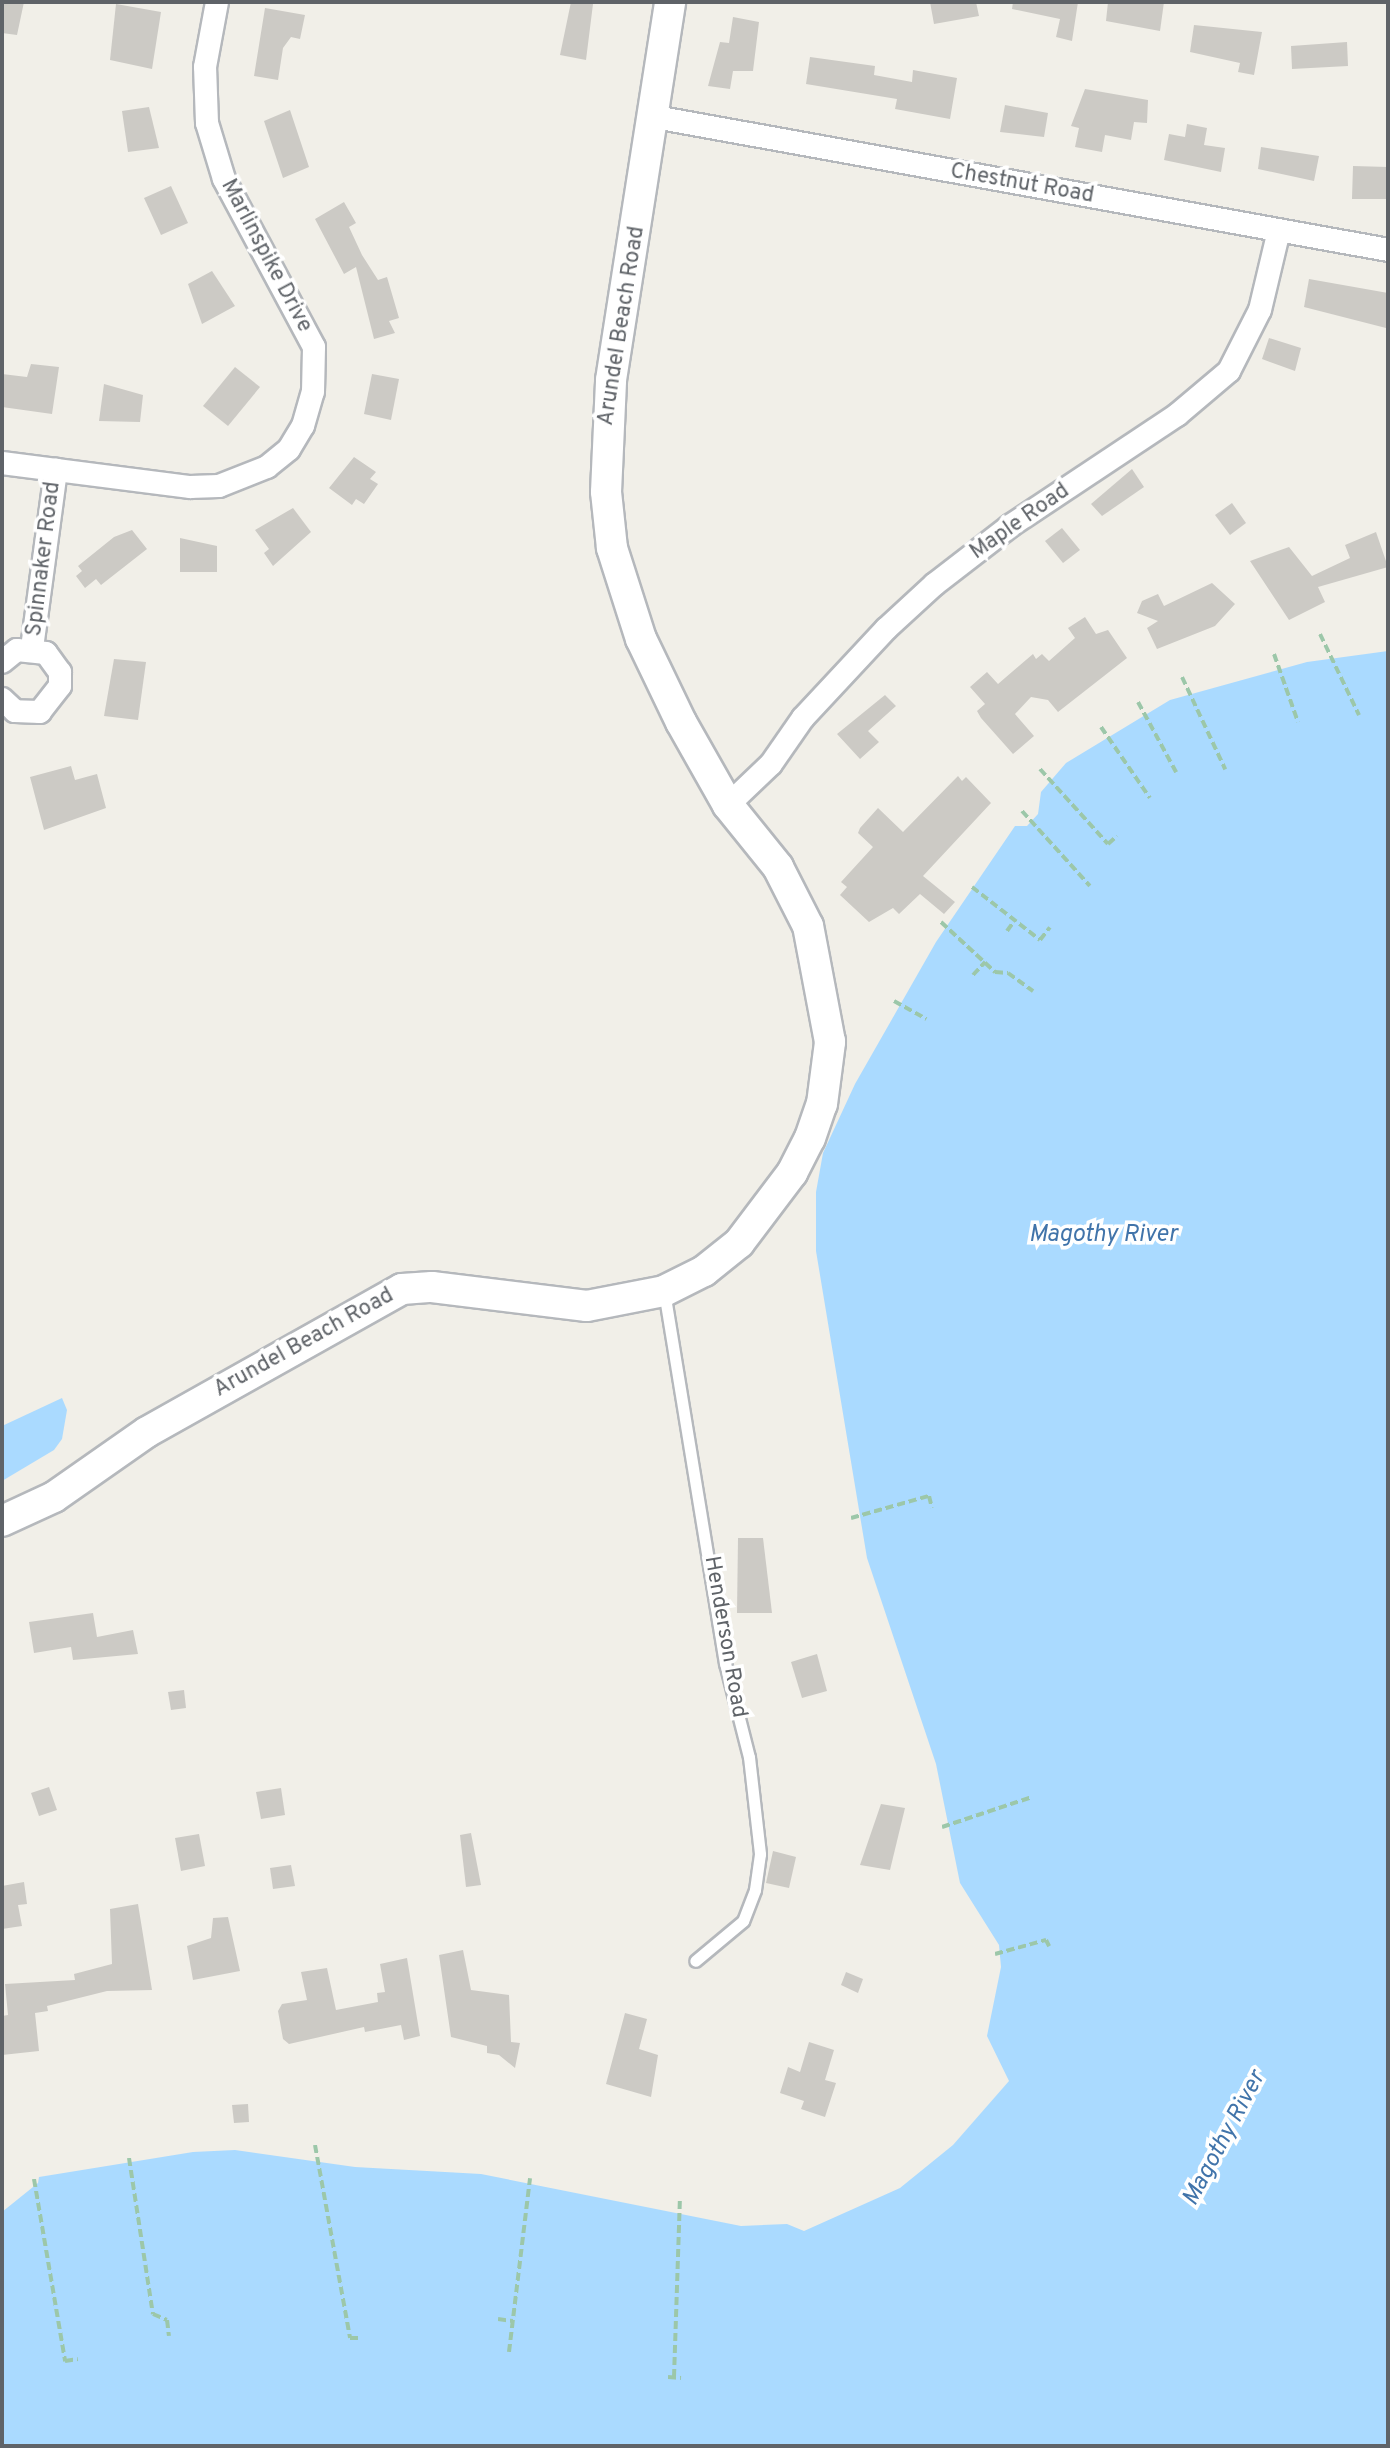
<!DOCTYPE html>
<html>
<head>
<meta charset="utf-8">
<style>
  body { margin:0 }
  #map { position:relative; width:1390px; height:2448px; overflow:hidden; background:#f1efe8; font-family:Overpass,sans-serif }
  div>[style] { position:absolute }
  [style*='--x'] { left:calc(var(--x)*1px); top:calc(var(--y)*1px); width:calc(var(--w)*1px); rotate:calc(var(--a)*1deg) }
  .water>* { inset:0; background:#aadaff }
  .building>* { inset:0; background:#cccac5 }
  .path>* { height:4px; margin-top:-2px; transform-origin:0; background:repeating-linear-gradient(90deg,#9cc7a9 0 8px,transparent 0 12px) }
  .roads { filter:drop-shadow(2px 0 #b5b8bc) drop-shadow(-2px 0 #b5b8bc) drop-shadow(0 2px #b5b8bc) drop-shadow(0 -2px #b5b8bc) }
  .lane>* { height:11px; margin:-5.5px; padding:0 5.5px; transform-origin:5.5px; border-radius:5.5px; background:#fff }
  .street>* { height:22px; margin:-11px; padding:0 11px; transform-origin:11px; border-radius:11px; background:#fff }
  .secondary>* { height:30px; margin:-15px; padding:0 15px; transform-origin:15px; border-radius:15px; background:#fff }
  span { translate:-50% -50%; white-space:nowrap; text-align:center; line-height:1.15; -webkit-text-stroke:7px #fff; paint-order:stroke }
  .street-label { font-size:22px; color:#5f6368 }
  .water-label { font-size:24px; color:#4174aa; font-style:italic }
  .frame { position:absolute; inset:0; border:4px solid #5f6368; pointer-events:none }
</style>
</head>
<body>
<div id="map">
  <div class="water">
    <div style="clip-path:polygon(1388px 651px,1388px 2446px,2px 2446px,2px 2212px,38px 2183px,39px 2177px,193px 2152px,235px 2150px,355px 2167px,481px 2174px,741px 2226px,787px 2224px,804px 2231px,900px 2188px,953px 2145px,1009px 2081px,987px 2036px,1001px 1967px,999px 1945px,960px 1883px,936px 1764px,867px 1558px,816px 1251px,816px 1192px,823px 1153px,855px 1084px,936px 942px,1015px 826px,1027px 826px,1038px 814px,1041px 792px,1066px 763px,1170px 700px,1307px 662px)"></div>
    <div style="clip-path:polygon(62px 1398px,67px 1410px,62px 1439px,54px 1450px,2px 1481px,2px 1426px)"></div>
  </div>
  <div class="building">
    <div style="clip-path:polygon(2px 2px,24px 2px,17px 35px,2px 33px)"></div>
    <div style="clip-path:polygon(571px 2px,593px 4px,586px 60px,560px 55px)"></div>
    <div style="clip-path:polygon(930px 2px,976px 2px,979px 16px,934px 24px)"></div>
    <div style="clip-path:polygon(1013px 2px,1078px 2px,1072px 41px,1056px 37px,1060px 19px,1012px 9px)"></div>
    <div style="clip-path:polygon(1108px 2px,1164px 2px,1160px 31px,1106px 21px)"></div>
    <div style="clip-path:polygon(116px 4px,161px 12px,152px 69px,110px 60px)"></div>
    <div style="clip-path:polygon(265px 8px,305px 15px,300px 39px,291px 37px,283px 48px,278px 80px,254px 76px)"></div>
    <div style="clip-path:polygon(733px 17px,759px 22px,753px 71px,733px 71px,730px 89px,708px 86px,720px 42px,729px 43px)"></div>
    <div style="clip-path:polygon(1194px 25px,1262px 32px,1254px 75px,1238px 72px,1240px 63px,1190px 52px)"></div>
    <div style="clip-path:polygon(1347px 42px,1348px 66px,1292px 69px,1291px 46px)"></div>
    <div style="clip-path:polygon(810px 57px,875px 66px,874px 75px,912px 82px,913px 70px,957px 78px,950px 119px,895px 109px,897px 99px,806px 84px)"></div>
    <div style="clip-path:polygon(1085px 89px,1148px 100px,1147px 123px,1134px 122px,1131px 140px,1105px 135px,1102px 152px,1075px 147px,1079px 128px,1071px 126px)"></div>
    <div style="clip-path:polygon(1005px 105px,1048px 113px,1044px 137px,1000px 132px)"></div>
    <div style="clip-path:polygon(149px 107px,159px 148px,128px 152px,122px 111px)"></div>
    <div style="clip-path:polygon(290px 110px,309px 167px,283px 178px,264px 121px)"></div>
    <div style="clip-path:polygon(1187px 124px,1207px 128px,1204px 145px,1225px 148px,1221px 172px,1164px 160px,1169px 134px,1185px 137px)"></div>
    <div style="clip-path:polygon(1261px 147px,1319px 156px,1314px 181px,1258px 169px)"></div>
    <div style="clip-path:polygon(1353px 166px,1388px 167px,1388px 199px,1352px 199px)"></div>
    <div style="clip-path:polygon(171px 186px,188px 223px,161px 235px,144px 198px)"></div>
    <div style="clip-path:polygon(344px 202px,356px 223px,349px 227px,362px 255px,378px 280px,387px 277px,399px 318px,389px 321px,395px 333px,374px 339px,356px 267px,344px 274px,315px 219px)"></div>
    <div style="clip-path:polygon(212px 271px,235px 306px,202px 324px,188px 284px)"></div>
    <div style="clip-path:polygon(1309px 279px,1388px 293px,1386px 328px,1304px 307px)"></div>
    <div style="clip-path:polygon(1269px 338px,1301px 348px,1295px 371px,1262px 359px)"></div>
    <div style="clip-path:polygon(31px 364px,59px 367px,52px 414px,2px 407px,2px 374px,27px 377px)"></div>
    <div style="clip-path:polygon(235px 367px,260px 387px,228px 426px,203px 406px)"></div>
    <div style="clip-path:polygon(372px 374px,399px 379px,391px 420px,364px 414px)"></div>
    <div style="clip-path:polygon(104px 384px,143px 395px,140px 422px,99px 421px)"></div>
    <div style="clip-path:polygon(354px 457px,376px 472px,370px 479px,378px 484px,364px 504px,356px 499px,352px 505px,329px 488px)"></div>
    <div style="clip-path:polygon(1132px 469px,1144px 487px,1102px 516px,1091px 504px)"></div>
    <div style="clip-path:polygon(1232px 503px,1246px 523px,1230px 535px,1215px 515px)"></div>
    <div style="clip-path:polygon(293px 508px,311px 532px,273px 566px,264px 553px,269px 549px,255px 530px)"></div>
    <div style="clip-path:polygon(1062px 528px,1080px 550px,1063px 563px,1045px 541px)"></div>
    <div style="clip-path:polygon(132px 530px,147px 549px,101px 585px,96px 579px,85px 588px,76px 576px,82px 571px,78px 566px,114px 537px)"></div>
    <div style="clip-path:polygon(1376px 532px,1388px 567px,1318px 587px,1325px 602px,1289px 620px,1250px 561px,1289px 547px,1312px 576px,1350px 558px,1345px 545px)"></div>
    <div style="clip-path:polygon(180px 538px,217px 546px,217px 572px,180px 572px)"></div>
    <div style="clip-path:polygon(1212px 583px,1235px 604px,1215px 626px,1157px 649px,1147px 628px,1158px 621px,1137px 613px,1142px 601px,1158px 594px,1164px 606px)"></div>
    <div style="clip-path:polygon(1085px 617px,1096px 634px,1108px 630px,1127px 658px,1058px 712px,1048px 700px,1031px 697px,1015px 714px,1034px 736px,1013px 754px,981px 718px,977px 711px,985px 704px,970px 687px,987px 672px,998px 684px,1033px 654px,1036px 659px,1042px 654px,1049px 661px,1075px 638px,1068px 628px)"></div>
    <div style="clip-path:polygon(114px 659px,146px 662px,138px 720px,104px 716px)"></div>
    <div style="clip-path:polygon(885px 695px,896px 706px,868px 731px,879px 742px,860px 759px,837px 734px)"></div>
    <div style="clip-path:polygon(71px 766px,75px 780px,97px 774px,106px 808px,44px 830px,30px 777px)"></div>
    <div style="clip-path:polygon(958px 776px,962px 781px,966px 777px,991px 803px,923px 876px,955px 902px,944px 914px,920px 894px,899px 914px,893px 908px,869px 922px,840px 895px,847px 887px,841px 882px,873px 847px,858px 833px,860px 828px,878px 808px,903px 832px)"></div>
    <div style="clip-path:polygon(738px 1538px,763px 1538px,772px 1613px,737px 1613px)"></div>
    <div style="clip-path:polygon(93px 1613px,97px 1637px,133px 1630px,138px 1654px,73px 1660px,71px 1647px,34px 1653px,29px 1622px)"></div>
    <div style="clip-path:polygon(817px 1654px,827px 1691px,802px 1698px,791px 1662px)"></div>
    <div style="clip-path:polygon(184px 1690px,186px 1708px,171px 1710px,168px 1692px)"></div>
    <div style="clip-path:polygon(49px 1787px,57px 1810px,39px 1816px,31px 1793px)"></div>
    <div style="clip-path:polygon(281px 1788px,285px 1815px,261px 1819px,256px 1792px)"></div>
    <div style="clip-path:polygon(881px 1804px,905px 1808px,890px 1870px,860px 1865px)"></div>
    <div style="clip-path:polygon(471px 1833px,481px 1885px,466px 1887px,460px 1835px)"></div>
    <div style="clip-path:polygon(199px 1834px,205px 1866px,181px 1871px,175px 1838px)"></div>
    <div style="clip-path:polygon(773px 1851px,796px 1857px,789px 1888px,766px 1883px)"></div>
    <div style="clip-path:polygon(291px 1865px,295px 1886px,273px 1889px,270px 1868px)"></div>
    <div style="clip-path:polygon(24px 1882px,27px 1904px,18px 1905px,22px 1926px,2px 1929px,2px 1886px)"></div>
    <div style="clip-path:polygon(138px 1904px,152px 1990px,107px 1991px,47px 2006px,48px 2011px,35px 2013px,39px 2051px,2px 2055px,2px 2016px,8px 2015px,5px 1984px,75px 1980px,74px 1974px,112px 1964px,110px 1909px)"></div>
    <div style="clip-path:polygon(228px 1917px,240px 1971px,193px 1980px,187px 1946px,211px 1938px,213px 1918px)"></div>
    <div style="clip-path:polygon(463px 1950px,471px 1990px,509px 1995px,511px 2042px,520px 2043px,515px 2068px,499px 2055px,487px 2053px,487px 2046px,451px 2037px,439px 1955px)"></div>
    <div style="clip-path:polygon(407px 1958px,420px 2036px,404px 2040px,401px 2025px,365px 2032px,364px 2027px,289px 2044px,283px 2039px,278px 2011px,282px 2004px,307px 2000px,301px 1972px,327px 1968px,336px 2010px,378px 2002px,377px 1993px,385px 1992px,380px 1964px)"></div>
    <div style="clip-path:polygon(846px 1972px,863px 1979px,858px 1993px,841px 1985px)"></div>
    <div style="clip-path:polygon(625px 2013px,647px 2019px,639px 2049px,658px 2055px,651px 2097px,606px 2084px)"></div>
    <div style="clip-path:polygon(809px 2042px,834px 2050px,825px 2080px,836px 2083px,825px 2117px,801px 2109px,804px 2101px,780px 2093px,788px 2067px,800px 2072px)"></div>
    <div style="clip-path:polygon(248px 2104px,249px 2122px,234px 2123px,232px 2105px)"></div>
  </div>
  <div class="path">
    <div style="--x:1320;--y:634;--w:90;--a:64.3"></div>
    <div style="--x:1274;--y:654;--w:72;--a:70.6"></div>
    <div style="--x:1182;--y:677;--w:102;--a:64.9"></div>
    <div style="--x:1138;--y:702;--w:80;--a:61.5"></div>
    <div style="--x:1101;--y:727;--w:86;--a:55.4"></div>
    <div style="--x:1040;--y:769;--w:101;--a:47.8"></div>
    <div style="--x:1108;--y:844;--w:12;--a:-42"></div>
    <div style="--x:1022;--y:811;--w:101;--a:47.8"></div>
    <div style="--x:972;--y:887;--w:86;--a:37.9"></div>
    <div style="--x:1040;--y:940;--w:16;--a:-52"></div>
    <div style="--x:941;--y:922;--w:74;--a:42.8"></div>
    <div style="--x:995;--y:972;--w:13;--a:4"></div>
    <div style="--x:1008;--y:973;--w:31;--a:36"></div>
    <div style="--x:1007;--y:931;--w:14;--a:-54"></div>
    <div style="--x:973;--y:975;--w:18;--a:-47"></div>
    <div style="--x:894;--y:1001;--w:37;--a:29"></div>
    <div style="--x:851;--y:1518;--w:81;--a:-15.8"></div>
    <div style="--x:929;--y:1496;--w:12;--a:76"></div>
    <div style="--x:942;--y:1827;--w:95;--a:-18.4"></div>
    <div style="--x:995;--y:1954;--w:53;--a:-15.4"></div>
    <div style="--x:1046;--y:1940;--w:7;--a:63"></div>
    <div style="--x:315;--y:2145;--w:196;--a:79.7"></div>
    <div style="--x:350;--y:2338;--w:8;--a:0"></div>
    <div style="--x:129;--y:2158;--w:158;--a:81.3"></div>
    <div style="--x:153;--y:2314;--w:15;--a:23"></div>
    <div style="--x:167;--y:2320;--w:16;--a:83"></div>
    <div style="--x:34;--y:2179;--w:185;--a:80.3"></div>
    <div style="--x:65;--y:2361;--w:13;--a:-9"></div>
    <div style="--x:498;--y:2319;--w:15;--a:8"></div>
    <div style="--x:509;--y:2352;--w:175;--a:-83.1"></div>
    <div style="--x:668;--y:2377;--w:13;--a:4"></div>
    <div style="--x:674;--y:2377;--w:178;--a:-88.1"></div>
  </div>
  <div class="roads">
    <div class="lane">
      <div style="--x:664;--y:1291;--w:377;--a:80.7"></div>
      <div style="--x:725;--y:1663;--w:97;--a:75.7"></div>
      <div style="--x:749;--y:1757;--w:98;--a:83.5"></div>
      <div style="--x:760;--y:1854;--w:36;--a:98"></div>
      <div style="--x:755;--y:1890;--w:33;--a:111"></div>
      <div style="--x:743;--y:1921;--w:62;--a:140.2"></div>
    </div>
    <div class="street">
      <div style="--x:655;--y:117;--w:745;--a:10.28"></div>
      <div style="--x:2;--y:463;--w:190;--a:7.3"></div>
      <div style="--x:190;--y:487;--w:29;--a:-2"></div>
      <div style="--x:219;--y:486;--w:52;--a:-21.6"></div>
      <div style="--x:267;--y:467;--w:28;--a:-39"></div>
      <div style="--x:289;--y:449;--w:27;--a:-59"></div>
      <div style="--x:303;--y:426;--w:35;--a:-74"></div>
      <div style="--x:313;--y:392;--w:45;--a:-88.7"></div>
      <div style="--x:314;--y:347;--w:191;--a:-118.2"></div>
      <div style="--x:224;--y:179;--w:59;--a:-106.9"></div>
      <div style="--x:207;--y:123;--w:56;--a:-92"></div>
      <div style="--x:205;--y:67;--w:66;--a:-79.5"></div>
      <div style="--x:32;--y:648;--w:180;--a:-82.3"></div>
      <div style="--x:2;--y:662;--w:19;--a:-39"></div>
      <div style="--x:17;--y:650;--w:29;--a:6"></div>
      <div style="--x:46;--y:653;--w:24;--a:54"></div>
      <div style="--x:60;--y:672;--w:14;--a:90"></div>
      <div style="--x:60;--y:686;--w:33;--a:128"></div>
      <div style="--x:40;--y:712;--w:25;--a:-178"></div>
      <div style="--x:15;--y:711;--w:18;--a:-137"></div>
      <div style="--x:728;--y:805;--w:59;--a:-43.6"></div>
      <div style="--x:771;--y:764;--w:56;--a:-55.2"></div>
      <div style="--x:803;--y:718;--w:122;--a:-47"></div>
      <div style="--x:886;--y:629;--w:67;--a:-42.6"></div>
      <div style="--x:935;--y:584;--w:95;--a:-37.7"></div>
      <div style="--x:1010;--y:526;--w:201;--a:-33.6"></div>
      <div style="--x:1177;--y:415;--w:68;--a:-40.2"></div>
      <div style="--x:1229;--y:371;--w:68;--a:-63.1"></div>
      <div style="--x:1260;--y:310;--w:82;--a:-76.6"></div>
    </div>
    <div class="secondary">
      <div style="--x:2;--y:1521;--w:57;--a:-24.8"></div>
      <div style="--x:54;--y:1497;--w:113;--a:-35"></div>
      <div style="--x:147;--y:1432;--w:292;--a:-29.3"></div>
      <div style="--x:402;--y:1289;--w:30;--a:-4"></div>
      <div style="--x:432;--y:1287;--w:156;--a:7"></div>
      <div style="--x:587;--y:1306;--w:78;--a:-11"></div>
      <div style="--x:664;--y:1291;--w:45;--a:-26.6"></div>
      <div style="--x:704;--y:1271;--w:45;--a:-38.7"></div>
      <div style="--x:739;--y:1243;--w:88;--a:-52.9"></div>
      <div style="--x:792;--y:1173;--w:39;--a:-63"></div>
      <div style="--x:810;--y:1138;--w:36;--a:-71"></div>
      <div style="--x:822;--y:1104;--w:63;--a:-82.6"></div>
      <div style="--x:830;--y:1042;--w:118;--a:-100.7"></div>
      <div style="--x:808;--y:926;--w:66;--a:-117"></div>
      <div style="--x:778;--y:867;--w:80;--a:-128.9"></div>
      <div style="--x:728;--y:805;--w:95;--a:-119.5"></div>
      <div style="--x:681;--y:722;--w:92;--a:-115.7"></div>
      <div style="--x:641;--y:639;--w:96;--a:-107.7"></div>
      <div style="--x:612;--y:548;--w:56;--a:-96.1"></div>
      <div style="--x:606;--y:492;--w:112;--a:-87.4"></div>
      <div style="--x:611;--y:380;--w:383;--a:-81.1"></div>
    </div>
  </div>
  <div class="street-label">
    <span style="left:1022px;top:184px;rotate:10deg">Chestnut Road</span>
    <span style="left:266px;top:256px;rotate:62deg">Marlinspike Drive</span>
    <span style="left:622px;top:326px;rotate:-81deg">Arundel Beach Road</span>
    <span style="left:1020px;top:522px;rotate:-35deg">Maple Road</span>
    <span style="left:44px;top:559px;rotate:-83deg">Spinnaker Road</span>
    <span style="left:304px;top:1343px;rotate:-29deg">Arundel Beach Road</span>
    <span style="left:725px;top:1637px;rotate:80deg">Henderson Road</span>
  </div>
  <div class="water-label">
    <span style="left:1103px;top:1236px">Magothy River</span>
    <span style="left:1225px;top:2139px;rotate:-62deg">Magothy River</span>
  </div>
  <div class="frame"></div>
</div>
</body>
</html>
